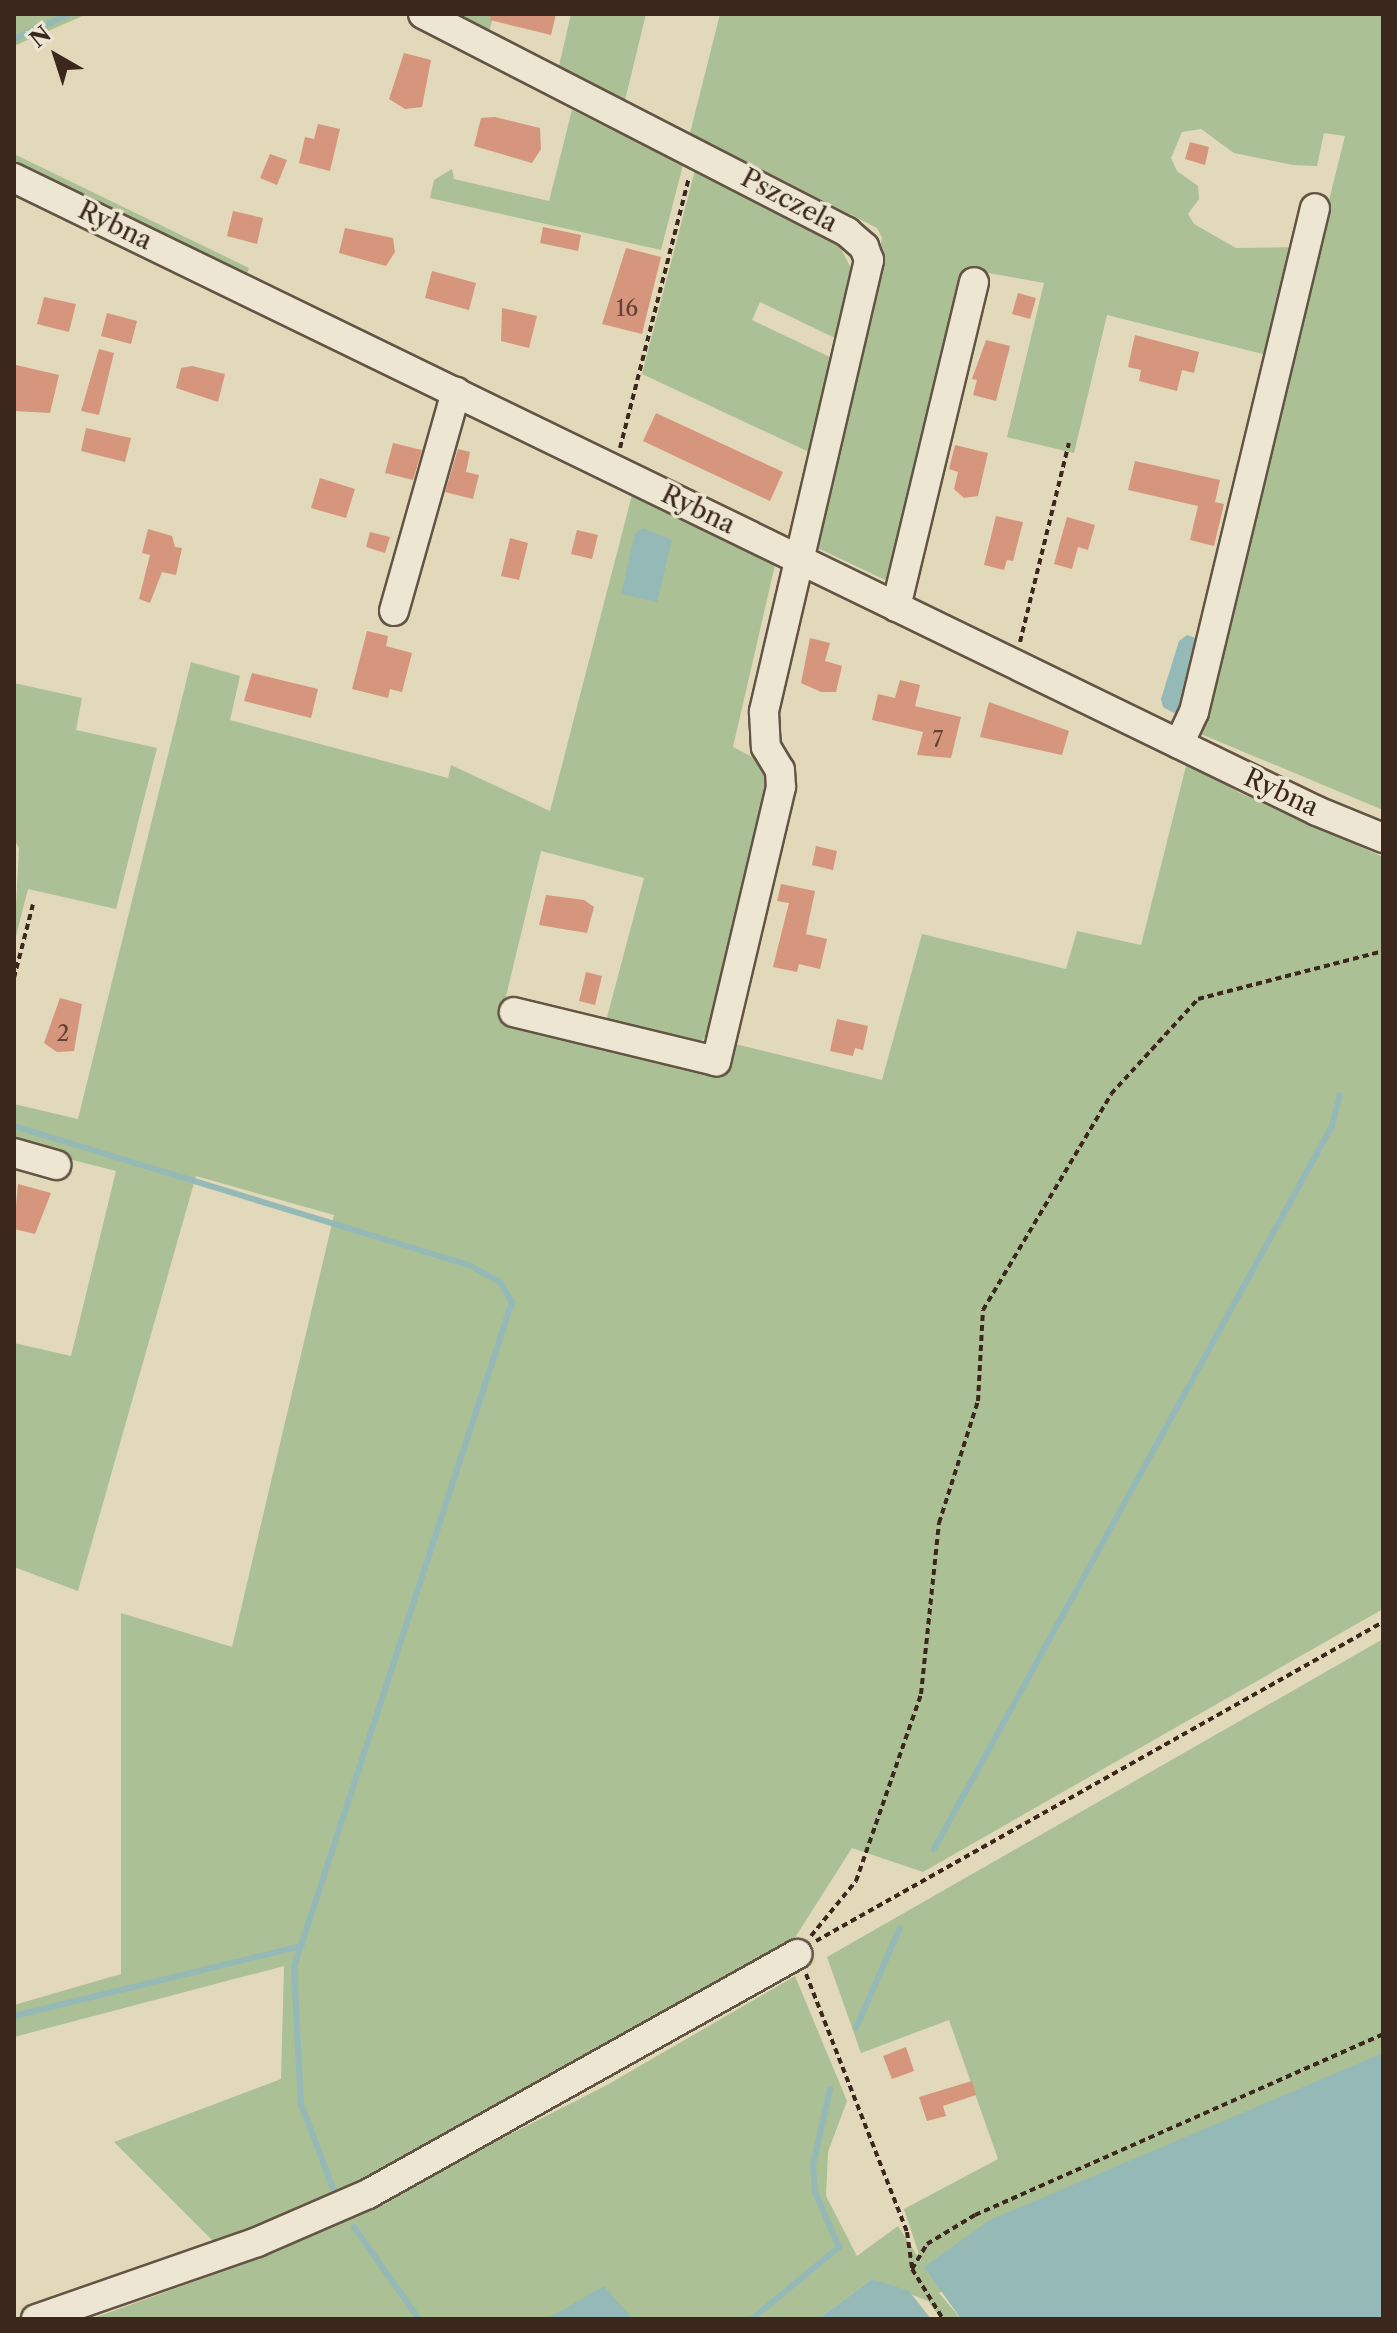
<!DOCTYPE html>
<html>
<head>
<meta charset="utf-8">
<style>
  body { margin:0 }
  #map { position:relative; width:1397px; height:2333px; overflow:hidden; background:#e1d9ba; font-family:"Libre Caslon Text",serif }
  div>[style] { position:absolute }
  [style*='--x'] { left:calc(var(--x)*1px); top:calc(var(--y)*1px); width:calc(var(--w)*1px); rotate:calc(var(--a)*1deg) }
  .green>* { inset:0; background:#acc095 }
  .water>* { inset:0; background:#95b9b6 }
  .stream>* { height:6px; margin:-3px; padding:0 3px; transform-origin:3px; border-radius:3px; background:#95b9b6 }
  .building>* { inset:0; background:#d6957d }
  .path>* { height:4px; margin-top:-2px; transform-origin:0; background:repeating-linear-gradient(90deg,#3b271c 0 6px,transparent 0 10px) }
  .roads { filter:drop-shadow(2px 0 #645444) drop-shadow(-2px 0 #645444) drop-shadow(0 2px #645444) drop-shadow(0 -2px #645444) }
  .minor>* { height:28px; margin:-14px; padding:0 14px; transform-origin:14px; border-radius:14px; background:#ece6d2 }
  span { translate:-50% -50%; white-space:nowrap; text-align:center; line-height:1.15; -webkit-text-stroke:7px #ece6d2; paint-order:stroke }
  .number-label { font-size:22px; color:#624234 }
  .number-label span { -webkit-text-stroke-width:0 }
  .street-label { font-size:26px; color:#3b271c }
  .frame { position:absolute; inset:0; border:16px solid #3b271c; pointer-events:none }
  .north { position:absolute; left:16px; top:16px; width:80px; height:80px; -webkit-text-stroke:6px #ece6d2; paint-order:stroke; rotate:321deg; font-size:22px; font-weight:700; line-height:32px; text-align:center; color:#3b271c }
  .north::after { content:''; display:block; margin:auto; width:28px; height:36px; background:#3b271c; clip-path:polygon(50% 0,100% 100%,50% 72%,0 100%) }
</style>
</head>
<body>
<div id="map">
  <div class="green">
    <div style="clip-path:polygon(14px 14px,87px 14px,14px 46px)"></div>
    <div style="clip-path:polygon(452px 14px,494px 14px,489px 32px)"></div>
    <div style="clip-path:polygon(571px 14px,646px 14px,625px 100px,559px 66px)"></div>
    <div style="clip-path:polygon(720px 14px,1383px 14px,1383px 810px,1196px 732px,1345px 136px,1324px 133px,1317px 166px,1293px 165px,1234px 153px,1201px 129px,1182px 132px,1171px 158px,1177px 171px,1198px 186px,1199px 199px,1188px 214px,1194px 224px,1236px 248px,1298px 247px,1271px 356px,1107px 315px,1074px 453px,1007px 437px,1044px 283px,972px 270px,896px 585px,811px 545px,882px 238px,877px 228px,690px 133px)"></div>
    <div style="clip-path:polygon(572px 110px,683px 165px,661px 250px,430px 198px,434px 180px,452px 169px,454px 179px,549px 201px)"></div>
    <div style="clip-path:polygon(14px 154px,249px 268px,246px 276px,14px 167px)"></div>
    <div style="clip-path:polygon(695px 170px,838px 243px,853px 272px,837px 339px,760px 302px,752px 320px,832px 358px,809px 452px,642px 374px)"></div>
    <div style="clip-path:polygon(632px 495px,775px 565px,733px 747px,770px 766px,775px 779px,707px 1036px,691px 1048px,605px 1025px,644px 878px,541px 851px,501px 1017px,723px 1076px,731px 1043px,882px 1080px,922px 934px,1066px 969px,1077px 931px,1141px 945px,1187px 762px,1240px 793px,1383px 857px,1383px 1609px,923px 1872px,852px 1848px,789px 1947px,344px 2196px,217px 2245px,114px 2142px,281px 2079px,284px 1966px,14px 2037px,14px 2005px,121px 1974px,121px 1613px,232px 1647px,334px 1215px,196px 1176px,78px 1591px,14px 1567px,14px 1343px,71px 1356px,116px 1171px,14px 1145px,14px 1104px,78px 1119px,191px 662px,240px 676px,230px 720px,448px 778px,451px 765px,550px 811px)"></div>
    <div style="clip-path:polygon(14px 683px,82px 698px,76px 730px,157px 748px,116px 909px,28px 889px,14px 944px,19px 848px,14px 839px)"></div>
    <div style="clip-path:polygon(1383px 1639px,1383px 2061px,939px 2293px,961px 2319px,941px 2319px,928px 2301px,872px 2279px,818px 2319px,91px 2319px,254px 2260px,353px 2214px,607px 2085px,795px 1976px,847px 2101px,828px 2152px,826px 2196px,857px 2256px,898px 2226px,922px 2263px,904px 2209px,998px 2159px,949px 2020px,861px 2053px,827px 1957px)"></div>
  </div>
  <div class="water">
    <div style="clip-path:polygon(643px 528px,672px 540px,657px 602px,621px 594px,635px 533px)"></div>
    <div style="clip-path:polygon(1187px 635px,1201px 640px,1182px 709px,1174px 713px,1163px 707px,1161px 699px,1179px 641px)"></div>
    <div style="clip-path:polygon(1383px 2053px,1383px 2319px,961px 2319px,924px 2267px,990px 2220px)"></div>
    <div style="clip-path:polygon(872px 2279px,909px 2291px,931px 2319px,818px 2319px)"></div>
    <div style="clip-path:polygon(604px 2286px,633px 2319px,546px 2319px)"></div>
  </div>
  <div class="stream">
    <div style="--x:14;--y:39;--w:61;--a:-24.1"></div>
    <div style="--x:14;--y:1126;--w:478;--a:17"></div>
    <div style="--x:471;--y:1266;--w:33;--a:29"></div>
    <div style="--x:500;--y:1282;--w:23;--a:59"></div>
    <div style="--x:512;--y:1302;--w:700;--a:108.15"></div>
    <div style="--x:294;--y:1967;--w:137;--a:87.1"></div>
    <div style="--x:301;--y:2104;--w:93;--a:69.2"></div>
    <div style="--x:934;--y:1849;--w:825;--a:-61.17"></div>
    <div style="--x:1332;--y:1126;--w:32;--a:-76"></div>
    <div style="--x:14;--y:2016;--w:296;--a:-13.7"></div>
    <div style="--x:856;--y:2028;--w:109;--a:-66.3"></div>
    <div style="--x:354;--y:2227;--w:113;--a:54.8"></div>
    <div style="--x:752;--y:2319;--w:113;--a:-39.6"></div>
    <div style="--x:839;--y:2247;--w:60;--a:-113.6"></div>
    <div style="--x:815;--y:2192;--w:27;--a:-94"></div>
    <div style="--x:813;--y:2165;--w:78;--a:-77.4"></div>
  </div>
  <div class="building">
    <div style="clip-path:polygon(491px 14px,556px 14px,551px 35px,490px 20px)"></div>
    <div style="clip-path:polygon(404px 53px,431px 60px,422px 107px,405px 109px,389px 99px)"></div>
    <div style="clip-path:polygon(495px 117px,540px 128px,541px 149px,532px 163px,474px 146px,481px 118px)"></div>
    <div style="clip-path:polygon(318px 124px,340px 129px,330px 171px,299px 163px,305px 137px,314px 139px)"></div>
    <div style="clip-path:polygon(1190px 142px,1209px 147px,1205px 165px,1185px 159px)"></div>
    <div style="clip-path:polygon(270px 154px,287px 160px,277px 185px,260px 178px)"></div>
    <div style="clip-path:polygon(233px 211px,263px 218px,257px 244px,227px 236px)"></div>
    <div style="clip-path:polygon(543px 227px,581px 235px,578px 251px,540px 243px)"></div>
    <div style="clip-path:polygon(345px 228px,393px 238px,395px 252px,386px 266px,339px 253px)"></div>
    <div style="clip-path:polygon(626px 248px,661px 257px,642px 334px,602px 324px)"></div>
    <div style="clip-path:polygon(432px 271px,476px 283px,469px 310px,425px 298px)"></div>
    <div style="clip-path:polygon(1018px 293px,1036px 298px,1030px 319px,1012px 314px)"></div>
    <div style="clip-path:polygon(44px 297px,76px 304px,69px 332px,37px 324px)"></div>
    <div style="clip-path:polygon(502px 308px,537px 316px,529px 348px,501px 341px)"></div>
    <div style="clip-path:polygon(107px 313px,137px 321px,131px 344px,101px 336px)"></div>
    <div style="clip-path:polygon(1135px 335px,1199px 352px,1194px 373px,1182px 370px,1177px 391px,1139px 381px,1141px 370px,1128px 367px)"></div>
    <div style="clip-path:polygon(986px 340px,1010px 346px,996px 401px,973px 395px,977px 380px,972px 379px)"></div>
    <div style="clip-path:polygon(99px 349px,114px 353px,99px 415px,81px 411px)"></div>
    <div style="clip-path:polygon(16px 365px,59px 375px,50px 413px,14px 411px)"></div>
    <div style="clip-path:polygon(192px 366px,225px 374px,218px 402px,176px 388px,181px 368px)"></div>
    <div style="clip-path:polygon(656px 413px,783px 472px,770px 501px,643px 441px)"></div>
    <div style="clip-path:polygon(86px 428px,131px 438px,125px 462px,81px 451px)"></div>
    <div style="clip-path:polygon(393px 443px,422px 450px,413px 480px,385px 473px)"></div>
    <div style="clip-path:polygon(955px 445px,988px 453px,978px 496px,964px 498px,954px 489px,958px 472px,949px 469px)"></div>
    <div style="clip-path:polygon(458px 449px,470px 452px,466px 472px,479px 475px,473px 499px,445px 492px)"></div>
    <div style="clip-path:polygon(1135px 461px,1220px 480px,1215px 502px,1224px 504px,1214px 546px,1190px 540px,1198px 506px,1128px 490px)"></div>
    <div style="clip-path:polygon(320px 478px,355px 489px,346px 518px,311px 508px)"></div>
    <div style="clip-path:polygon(996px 516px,1023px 522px,1013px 561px,1007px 560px,1004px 570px,984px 565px)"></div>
    <div style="clip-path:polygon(1067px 517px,1095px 525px,1088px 550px,1078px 547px,1072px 569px,1054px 564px)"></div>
    <div style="clip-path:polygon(148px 529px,172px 536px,175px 547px,182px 548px,176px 575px,162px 572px,150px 603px,139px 599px,150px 555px,142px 553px)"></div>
    <div style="clip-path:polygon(577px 530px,598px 535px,592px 559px,571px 554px)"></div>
    <div style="clip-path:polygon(370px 532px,390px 537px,385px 553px,366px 547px)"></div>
    <div style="clip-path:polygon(510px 538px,528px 543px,519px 580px,501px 576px)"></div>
    <div style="clip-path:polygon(367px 631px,388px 636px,386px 646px,412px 653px,402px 692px,390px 689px,388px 698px,352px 689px)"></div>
    <div style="clip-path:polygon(810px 638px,830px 643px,825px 661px,842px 666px,836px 692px,821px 692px,801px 683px)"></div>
    <div style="clip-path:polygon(252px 673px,318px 689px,311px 718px,244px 701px)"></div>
    <div style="clip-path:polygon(900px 680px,920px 685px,915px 706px,961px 717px,951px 758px,917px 755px,923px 732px,872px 720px,878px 694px,895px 698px)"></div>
    <div style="clip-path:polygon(989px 702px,1069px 731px,1062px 755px,980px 737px)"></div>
    <div style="clip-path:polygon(816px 846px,837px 851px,833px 870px,812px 865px)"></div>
    <div style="clip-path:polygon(781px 884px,815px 891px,806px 934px,827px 939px,820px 969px,799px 964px,797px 972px,773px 967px,789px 903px,777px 901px)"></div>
    <div style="clip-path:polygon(546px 895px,584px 900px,594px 907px,587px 933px,539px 925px)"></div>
    <div style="clip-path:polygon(586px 972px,602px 976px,595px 1005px,579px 1001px)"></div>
    <div style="clip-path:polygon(60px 998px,82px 1004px,74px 1051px,57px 1052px,44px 1043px)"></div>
    <div style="clip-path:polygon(837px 1019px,868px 1026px,863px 1050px,855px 1048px,853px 1056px,830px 1051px)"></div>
    <div style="clip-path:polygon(18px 1184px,51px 1193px,35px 1234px,14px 1229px)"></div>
    <div style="clip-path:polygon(906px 2047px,914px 2071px,892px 2079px,883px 2056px)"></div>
    <div style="clip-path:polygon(972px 2081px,976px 2095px,943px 2106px,946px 2116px,927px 2121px,919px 2097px)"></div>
  </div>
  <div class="path">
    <div style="--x:620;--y:448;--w:279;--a:-75.7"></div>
    <div style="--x:1020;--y:642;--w:205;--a:-76.2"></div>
    <div style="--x:14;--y:978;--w:76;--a:-75.6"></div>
    <div style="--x:811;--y:1936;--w:71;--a:-50.7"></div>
    <div style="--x:856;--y:1881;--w:198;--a:-70.8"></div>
    <div style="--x:921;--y:1694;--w:172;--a:-84"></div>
    <div style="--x:939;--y:1523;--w:128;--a:-72.3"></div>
    <div style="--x:978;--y:1401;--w:91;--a:-86.9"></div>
    <div style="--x:983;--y:1310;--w:251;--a:-59.3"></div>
    <div style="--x:1111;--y:1094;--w:129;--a:-47.5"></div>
    <div style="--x:1198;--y:999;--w:191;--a:-14.5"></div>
    <div style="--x:816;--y:1941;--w:651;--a:-29.36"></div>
    <div style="--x:806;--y:1974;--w:277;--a:68.6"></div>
    <div style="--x:907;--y:2232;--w:37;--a:82"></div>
    <div style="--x:912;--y:2269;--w:59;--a:58.2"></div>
    <div style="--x:912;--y:2269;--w:29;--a:-59"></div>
    <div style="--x:927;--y:2244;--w:56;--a:-31.1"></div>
    <div style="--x:975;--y:2215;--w:446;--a:-23.9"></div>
  </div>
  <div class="roads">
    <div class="minor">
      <div style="--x:423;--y:14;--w:477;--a:27.2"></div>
      <div style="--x:847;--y:232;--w:23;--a:41"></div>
      <div style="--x:864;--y:247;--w:14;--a:69"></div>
      <div style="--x:869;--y:260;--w:464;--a:103.1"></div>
      <div style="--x:764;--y:712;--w:35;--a:87"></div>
      <div style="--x:766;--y:747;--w:27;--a:59"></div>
      <div style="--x:780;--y:770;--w:17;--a:87"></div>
      <div style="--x:781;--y:787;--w:282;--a:103.3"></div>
      <div style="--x:716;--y:1061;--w:208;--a:-166.4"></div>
      <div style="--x:14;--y:178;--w:1449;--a:25.91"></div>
      <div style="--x:1317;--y:811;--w:71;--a:22.2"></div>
      <div style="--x:896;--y:607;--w:334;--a:-76.5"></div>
      <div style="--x:394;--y:611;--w:228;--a:-74.2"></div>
      <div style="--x:1179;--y:744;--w:35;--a:-65"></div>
      <div style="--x:1194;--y:712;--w:518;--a:-76.5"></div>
      <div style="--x:14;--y:1153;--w:44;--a:15.9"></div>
      <div style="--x:36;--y:2319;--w:234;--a:-19.2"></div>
      <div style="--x:257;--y:2242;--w:121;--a:-23.4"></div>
      <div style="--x:368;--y:2194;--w:492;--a:-29.2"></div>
    </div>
  </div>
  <div class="number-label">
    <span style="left:627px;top:309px">16</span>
    <span style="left:938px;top:740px">7</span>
    <span style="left:63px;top:1034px">2</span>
  </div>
  <div class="street-label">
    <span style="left:789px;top:201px;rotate:28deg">Pszczela</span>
    <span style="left:115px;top:226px;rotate:26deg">Rybna</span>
    <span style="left:698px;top:510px;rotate:26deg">Rybna</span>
    <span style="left:1281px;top:793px;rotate:25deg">Rybna</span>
  </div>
  <div class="frame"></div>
  <div class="north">N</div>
</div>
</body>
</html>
